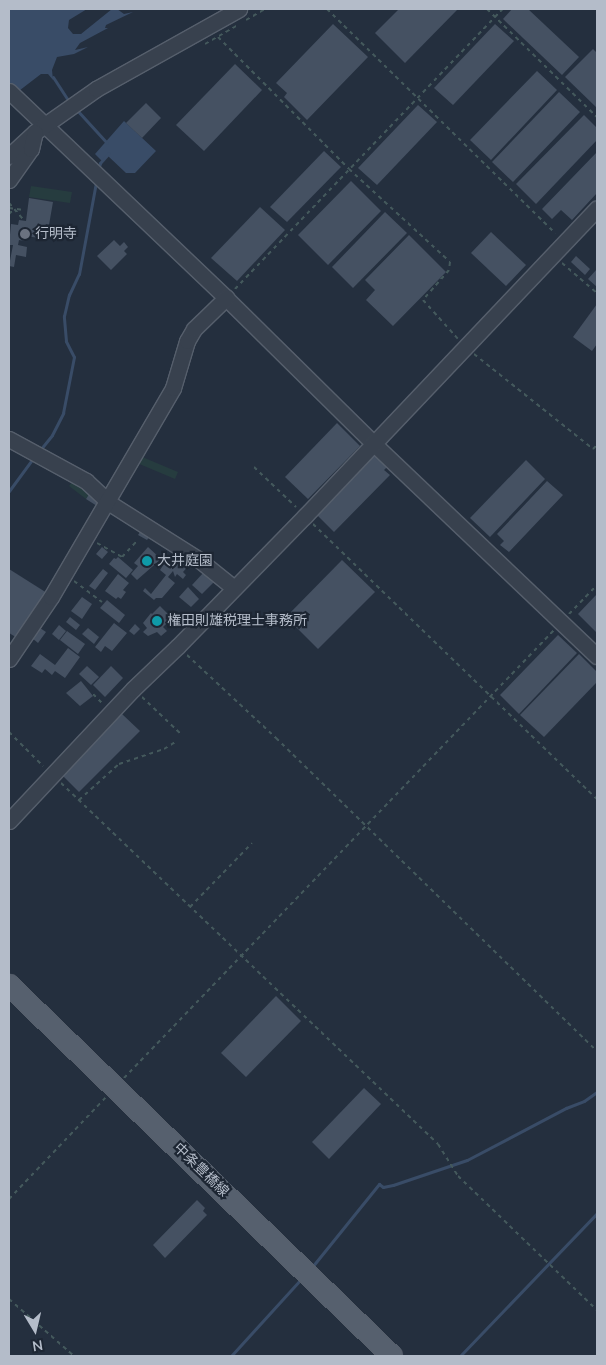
<!DOCTYPE html>
<html>
<head>
<meta charset="utf-8">
<style>
  body { margin:0 }
  #map { position:relative; width:606px; height:1365px; overflow:hidden; background:#242f3e; font-family:"Nunito Sans","Noto Sans JP",sans-serif }
  div>[style] { position:absolute }
  [style*='--x'] { left:calc(var(--x)*1px); top:calc(var(--y)*1px); width:calc(var(--w)*1px); rotate:calc(var(--a)*1deg) }
  .green>* { inset:0; background:#263c3f }
  .water>* { inset:0; background:#394c67 }
  .stream>* { height:3px; margin:-1.5px; padding:0 1.5px; transform-origin:1.5px; border-radius:1.5px; background:#394c67 }
  .building>* { inset:0; background:#455162 }
  .path>* { height:2px; margin-top:-1px; transform-origin:0; background:repeating-linear-gradient(90deg,#44595c 0 4px,transparent 0 8px) }
  .roads { filter:drop-shadow(1px 0 #565f6c) drop-shadow(-1px 0 #565f6c) drop-shadow(0 1px #565f6c) drop-shadow(0 -1px #565f6c) }
  .minor>* { height:15px; margin:-7.5px; padding:0 7.5px; transform-origin:7.5px; border-radius:7.5px; background:#38414e }
  .major>* { height:20px; margin:-10px; padding:0 10px; transform-origin:10px; border-radius:10px; background:#56606e }
  .dots>* { width:14px; height:14px; translate:-50% -50%; box-sizing:border-box; border:2px solid #1d2633; border-radius:50% }
  span { translate:-50% -50%; white-space:nowrap; text-align:center; line-height:1.15; -webkit-text-stroke:4.5px #1d2633; paint-order:stroke }
  .poi-label { font-size:14px; color:#b4bcc9 }
  .left { translate:0 -50%; text-align:left }
  .street-label { font-size:14px; color:#b4bcc9 }
  .frame { position:absolute; inset:0; border:10px solid #b4bcc9; pointer-events:none }
  .north { position:absolute; left:10px; top:1305px; width:50px; height:50px; -webkit-text-stroke:4px #1d2633; paint-order:stroke; rotate:171deg; font-size:14px; font-weight:700; line-height:20px; text-align:center; color:#b4bcc9 }
  .north::after { content:''; display:block; margin:auto; width:18px; height:22px; background:#b4bcc9; clip-path:polygon(50% 0,100% 100%,50% 72%,0 100%) }
</style>
</head>
<body>
<div id="map">
  <div class="green">
    <div style="clip-path:polygon(31px 186px,72px 192px,70px 203px,29px 197px)"></div>
    <div style="clip-path:polygon(140px 456px,178px 472px,175px 479px,137px 463px)"></div>
    <div style="clip-path:polygon(74px 480px,90px 493px,86px 499px,69px 486px)"></div>
  </div>
  <div class="water">
    <div style="clip-path:polygon(9px 9px,87px 9px,69px 20px,68px 28px,73px 34px,81px 34px,112px 9px,117px 9px,124px 14px,133px 12px,106px 25px,105px 28px,108px 28px,80px 43px,75px 50px,88px 47px,74px 54px,57px 57px,52px 70px,53px 80px,48px 74px,41px 74px,11px 97px,9px 95px)"></div>
    <div style="clip-path:polygon(124px 121px,156px 151px,135px 173px,126px 173px,108px 156px,102px 161px,95px 154px)"></div>
  </div>
  <div class="stream">
    <div style="--x:53;--y:77;--w:31;--a:57"></div>
    <div style="--x:76;--y:109;--w:46;--a:47.6"></div>
    <div style="--x:98;--y:171;--w:8;--a:-76"></div>
    <div style="--x:100;--y:163;--w:13;--a:-48"></div>
    <div style="--x:40;--y:450;--w:19;--a:-51"></div>
    <div style="--x:52;--y:435;--w:25;--a:-63"></div>
    <div style="--x:63;--y:413;--w:57;--a:-78.9"></div>
    <div style="--x:74;--y:357;--w:18;--a:-117"></div>
    <div style="--x:66;--y:341;--w:25;--a:-95"></div>
    <div style="--x:64;--y:316;--w:22;--a:-77"></div>
    <div style="--x:69;--y:295;--w:23;--a:-65"></div>
    <div style="--x:79;--y:274;--w:94;--a:-79.5"></div>
    <div style="--x:9;--y:491;--w:42;--a:-53.7"></div>
    <div style="--x:312;--y:1267;--w:107;--a:-51.1"></div>
    <div style="--x:379;--y:1184;--w:5;--a:37"></div>
    <div style="--x:383;--y:1187;--w:10;--a:-11"></div>
    <div style="--x:393;--y:1185;--w:78;--a:-18.7"></div>
    <div style="--x:467;--y:1160;--w:112;--a:-27.7"></div>
    <div style="--x:566;--y:1108;--w:19;--a:-21"></div>
    <div style="--x:584;--y:1101;--w:16;--a:-35"></div>
    <div style="--x:231;--y:1356;--w:104;--a:-47.7"></div>
    <div style="--x:460;--y:1356;--w:198;--a:-46.2"></div>
  </div>
  <div class="building">
    <div style="clip-path:polygon(399px 9px,458px 9px,405px 63px,375px 33px)"></div>
    <div style="clip-path:polygon(512px 9px,528px 9px,579px 57px,562px 75px,503px 19px)"></div>
    <div style="clip-path:polygon(333px 24px,368px 57px,307px 120px,284px 97px,287px 93px,276px 83px)"></div>
    <div style="clip-path:polygon(495px 24px,514px 41px,453px 105px,434px 88px)"></div>
    <div style="clip-path:polygon(593px 49px,597px 53px,597px 108px,565px 77px)"></div>
    <div style="clip-path:polygon(235px 64px,262px 90px,204px 151px,176px 125px)"></div>
    <div style="clip-path:polygon(537px 71px,557px 90px,491px 160px,470px 140px)"></div>
    <div style="clip-path:polygon(559px 92px,580px 112px,513px 182px,492px 162px)"></div>
    <div style="clip-path:polygon(146px 103px,161px 118px,142px 138px,126px 123px)"></div>
    <div style="clip-path:polygon(418px 105px,437px 122px,377px 185px,358px 168px)"></div>
    <div style="clip-path:polygon(584px 115px,597px 128px,597px 140px,536px 204px,516px 184px)"></div>
    <div style="clip-path:polygon(324px 151px,341px 167px,287px 222px,270px 207px)"></div>
    <div style="clip-path:polygon(597px 152px,597px 193px,572px 220px,561px 210px,552px 219px,542px 209px)"></div>
    <div style="clip-path:polygon(351px 181px,381px 211px,328px 265px,298px 235px)"></div>
    <div style="clip-path:polygon(29px 198px,53px 202px,49px 225px,46px 224px,40px 238px,25px 236px,25px 241px,19px 240px,18px 245px,27px 247px,26px 257px,16px 255px,14px 267px,9px 266px,13px 245px,9px 245px,11px 224px,18px 225px,19px 220px,26px 221px)"></div>
    <div style="clip-path:polygon(260px 207px,285px 230px,237px 281px,211px 258px)"></div>
    <div style="clip-path:polygon(385px 212px,407px 233px,353px 288px,332px 267px)"></div>
    <div style="clip-path:polygon(491px 232px,526px 265px,506px 286px,471px 253px)"></div>
    <div style="clip-path:polygon(409px 235px,446px 272px,393px 326px,366px 300px,375px 290px,365px 280px)"></div>
    <div style="clip-path:polygon(114px 240px,120px 246px,124px 242px,128px 247px,124px 251px,127px 254px,111px 270px,97px 256px)"></div>
    <div style="clip-path:polygon(576px 256px,590px 269px,585px 275px,571px 262px)"></div>
    <div style="clip-path:polygon(597px 269px,597px 287px,588px 279px)"></div>
    <div style="clip-path:polygon(597px 304px,597px 344px,592px 351px,573px 337px)"></div>
    <div style="clip-path:polygon(337px 423px,360px 446px,308px 499px,285px 477px)"></div>
    <div style="clip-path:polygon(373px 454px,387px 467px,384px 470px,390px 475px,334px 532px,315px 513px)"></div>
    <div style="clip-path:polygon(526px 460px,545px 479px,490px 537px,470px 518px)"></div>
    <div style="clip-path:polygon(547px 481px,563px 495px,509px 552px,500px 545px,504px 541px,497px 534px)"></div>
    <div style="clip-path:polygon(90px 493px,101px 500px,97px 506px,86px 499px)"></div>
    <div style="clip-path:polygon(142px 529px,151px 535px,147px 540px,138px 535px)"></div>
    <div style="clip-path:polygon(102px 547px,108px 552px,102px 559px,96px 554px)"></div>
    <div style="clip-path:polygon(148px 547px,161px 559px,137px 580px,131px 574px,138px 566px,134px 563px)"></div>
    <div style="clip-path:polygon(118px 557px,133px 570px,126px 578px,109px 564px,114px 558px,116px 559px)"></div>
    <div style="clip-path:polygon(176px 557px,181px 561px,184px 558px,191px 563px,183px 572px,186px 575px,183px 579px,177px 574px,175px 577px,173px 571px,168px 577px,175px 583px,162px 598px,156px 598px,154px 600px,143px 591px,145px 588px,151px 594px,166px 575px,160px 570px,164px 564px,168px 567px)"></div>
    <div style="clip-path:polygon(342px 560px,375px 592px,318px 649px,286px 617px)"></div>
    <div style="clip-path:polygon(9px 569px,47px 593px,19px 639px,9px 633px)"></div>
    <div style="clip-path:polygon(103px 569px,108px 573px,95px 590px,89px 586px)"></div>
    <div style="clip-path:polygon(204px 572px,214px 582px,202px 594px,192px 585px)"></div>
    <div style="clip-path:polygon(118px 574px,129px 583px,123px 590px,126px 592px,121px 599px,118px 597px,116px 599px,105px 591px)"></div>
    <div style="clip-path:polygon(188px 587px,199px 599px,191px 607px,179px 597px)"></div>
    <div style="clip-path:polygon(597px 594px,597px 633px,578px 614px)"></div>
    <div style="clip-path:polygon(82px 597px,92px 604px,82px 619px,71px 611px)"></div>
    <div style="clip-path:polygon(107px 600px,125px 615px,119px 623px,100px 608px)"></div>
    <div style="clip-path:polygon(160px 606px,172px 618px,163px 627px,167px 631px,161px 636px,157px 632px,148px 636px,143px 632px,147px 628px,143px 623px,151px 613px,152px 614px)"></div>
    <div style="clip-path:polygon(70px 617px,80px 625px,76px 630px,66px 622px)"></div>
    <div style="clip-path:polygon(114px 623px,127px 633px,112px 651px,105px 646px,101px 652px,95px 647px)"></div>
    <div style="clip-path:polygon(135px 624px,140px 629px,134px 635px,129px 631px)"></div>
    <div style="clip-path:polygon(59px 625px,66px 631px,59px 640px,52px 634px)"></div>
    <div style="clip-path:polygon(40px 628px,46px 632px,38px 643px,32px 638px)"></div>
    <div style="clip-path:polygon(88px 628px,99px 637px,94px 644px,82px 634px)"></div>
    <div style="clip-path:polygon(67px 631px,85px 644px,78px 654px,60px 640px)"></div>
    <div style="clip-path:polygon(558px 635px,577px 653px,519px 714px,500px 695px)"></div>
    <div style="clip-path:polygon(68px 648px,80px 657px,65px 678px,55px 671px,52px 675px,45px 669px,42px 673px,31px 666px,40px 654px,55px 665px)"></div>
    <div style="clip-path:polygon(579px 654px,597px 672px,597px 682px,544px 737px,520px 715px)"></div>
    <div style="clip-path:polygon(87px 666px,99px 677px,91px 685px,79px 674px)"></div>
    <div style="clip-path:polygon(111px 666px,123px 678px,105px 697px,93px 685px)"></div>
    <div style="clip-path:polygon(81px 681px,93px 696px,80px 706px,66px 693px)"></div>
    <div style="clip-path:polygon(122px 714px,140px 731px,79px 792px,62px 775px)"></div>
    <div style="clip-path:polygon(276px 996px,301px 1021px,246px 1077px,221px 1053px)"></div>
    <div style="clip-path:polygon(364px 1088px,381px 1104px,329px 1159px,312px 1142px)"></div>
    <div style="clip-path:polygon(197px 1200px,205px 1208px,203px 1211px,207px 1215px,165px 1258px,153px 1245px)"></div>
  </div>
  <div class="path">
    <div style="--x:327;--y:9;--w:320;--a:44.5"></div>
    <div style="--x:487;--y:9;--w:154;--a:44.5"></div>
    <div style="--x:246;--y:20;--w:22;--a:-30"></div>
    <div style="--x:218;--y:37;--w:186;--a:45.2"></div>
    <div style="--x:349;--y:169;--w:137;--a:42.6"></div>
    <div style="--x:450;--y:262;--w:8;--a:97"></div>
    <div style="--x:449;--y:270;--w:40;--a:131"></div>
    <div style="--x:423;--y:300;--w:52;--a:48.1"></div>
    <div style="--x:205;--y:44;--w:38;--a:-30"></div>
    <div style="--x:9;--y:203;--w:21;--a:49"></div>
    <div style="--x:9;--y:208;--w:15;--a:8"></div>
    <div style="--x:9;--y:214;--w:7;--a:-45"></div>
    <div style="--x:562;--y:263;--w:46;--a:40.6"></div>
    <div style="--x:235;--y:289;--w:388;--a:-46.3"></div>
    <div style="--x:474;--y:354;--w:152;--a:38.6"></div>
    <div style="--x:593;--y:449;--w:6;--a:-45"></div>
    <div style="--x:254;--y:467;--w:58;--a:43.6"></div>
    <div style="--x:313;--y:524;--w:395;--a:44.1"></div>
    <div style="--x:97;--y:543;--w:29;--a:29"></div>
    <div style="--x:122;--y:557;--w:23;--a:-47"></div>
    <div style="--x:74;--y:581;--w:35;--a:37"></div>
    <div style="--x:569;--y:614;--w:40;--a:-46"></div>
    <div style="--x:187;--y:655;--w:122;--a:43"></div>
    <div style="--x:276;--y:738;--w:448;--a:44.3"></div>
    <div style="--x:93;--y:694;--w:13;--a:45"></div>
    <div style="--x:142;--y:697;--w:54;--a:43.5"></div>
    <div style="--x:9;--y:732;--w:48;--a:45"></div>
    <div style="--x:61;--y:783;--w:522;--a:43.76"></div>
    <div style="--x:438;--y:1144;--w:38;--a:58"></div>
    <div style="--x:458;--y:1176;--w:193;--a:44"></div>
    <div style="--x:79;--y:800;--w:54;--a:-42"></div>
    <div style="--x:119;--y:764;--w:47;--a:-18.4"></div>
    <div style="--x:164;--y:749;--w:15;--a:-32"></div>
    <div style="--x:190;--y:907;--w:89;--a:-45.9"></div>
    <div style="--x:124;--y:1078;--w:621;--a:-46.17"></div>
    <div style="--x:9;--y:1199;--w:141;--a:-46.4"></div>
    <div style="--x:9;--y:1299;--w:86;--a:41.2"></div>
  </div>
  <div class="roads">
    <div class="minor">
      <div style="--x:9;--y:91;--w:300;--a:43.6"></div>
      <div style="--x:226;--y:298;--w:206;--a:44.6"></div>
      <div style="--x:373;--y:443;--w:309;--a:43.6"></div>
      <div style="--x:9;--y:156;--w:35;--a:-43"></div>
      <div style="--x:35;--y:132;--w:75;--a:-35.2"></div>
      <div style="--x:96;--y:89;--w:164;--a:-29.2"></div>
      <div style="--x:9;--y:180;--w:38;--a:-55"></div>
      <div style="--x:31;--y:149;--w:17;--a:-77"></div>
      <div style="--x:9;--y:439;--w:88;--a:28.6"></div>
      <div style="--x:86;--y:481;--w:34;--a:43"></div>
      <div style="--x:111;--y:504;--w:103;--a:32.3"></div>
      <div style="--x:198;--y:559;--w:46;--a:38.9"></div>
      <div style="--x:9;--y:659;--w:75;--a:-55.9"></div>
      <div style="--x:51;--y:597;--w:242;--a:-59.7"></div>
      <div style="--x:173;--y:388;--w:49;--a:-73.4"></div>
      <div style="--x:187;--y:341;--w:14;--a:-60"></div>
      <div style="--x:194;--y:329;--w:45;--a:-44.1"></div>
      <div style="--x:9;--y:821;--w:181;--a:-46.8"></div>
      <div style="--x:133;--y:689;--w:62;--a:-43.7"></div>
      <div style="--x:178;--y:646;--w:182;--a:-45.7"></div>
      <div style="--x:305;--y:516;--w:424;--a:-46.5"></div>
    </div>
    <div class="major">
      <div style="--x:9;--y:985;--w:533;--a:44.09"></div>
    </div>
  </div>
  <div class="dots">
    <div style="left:25px;top:234px;background:#6b7280"></div>
    <div style="left:147px;top:561px;background:#0f9aa8"></div>
    <div style="left:157px;top:621px;background:#0f9aa8"></div>
  </div>
  <div class="poi-label">
    <span class="left" style="left:35px;top:234px">行明寺</span>
    <span class="left" style="left:157px;top:561px">大井庭園</span>
    <span class="left" style="left:167px;top:621px">権田則雄税理士事務所</span>
  </div>
  <div class="street-label">
    <span style="left:201px;top:1170px;rotate:44deg">中条豊橋線</span>
  </div>
  <div class="frame"></div>
  <div class="north">N</div>
</div>
</body>
</html>
